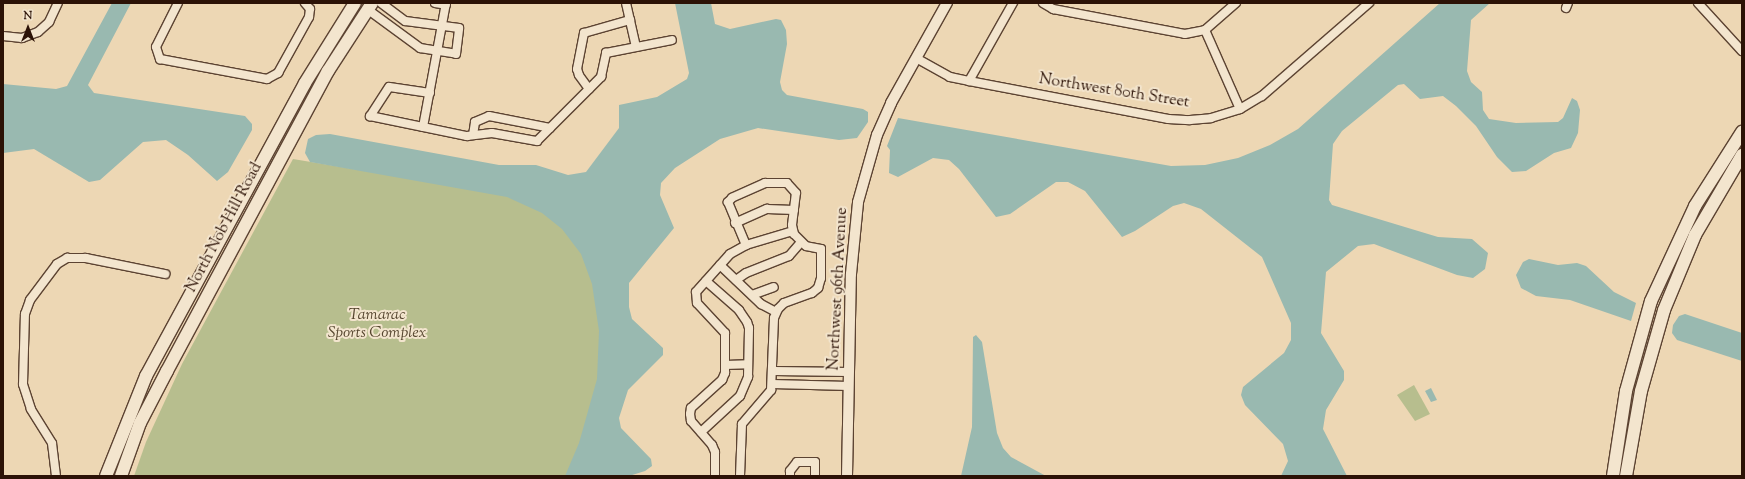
<!DOCTYPE html>
<html>
<head>
<meta charset="utf-8">
<style>
  body { margin:0 }
  #map { position:relative; width:1745px; height:479px; overflow:hidden; background:#edd7b4; font-family:"Sorts Mill Goudy",serif }
  div>[style] { position:absolute }
  [style*='--x'] { left:calc(var(--x)*1px); top:calc(var(--y)*1px); width:calc(var(--w)*1px); rotate:calc(var(--a)*1deg) }
  .green>* { inset:0; background:#b7be8e }
  .water>* { inset:0; background:#99b9b0 }
  .roads { filter:drop-shadow(1px 0 #5c4332) drop-shadow(-1px 0 #5c4332) drop-shadow(0 1px #5c4332) drop-shadow(0 -1px #5c4332) }
  .minor>* { height:8px; margin:-4px; padding:0 4px; transform-origin:4px; border-radius:4px; background:#f3e5ce }
  .tertiary>* { height:10px; margin:-5px; padding:0 5px; transform-origin:5px; border-radius:5px; background:#f3e5ce }
  .secondary>* { height:12px; margin:-6px; padding:0 6px; transform-origin:6px; border-radius:6px; background:#f3e5ce }
  span { translate:-50% -50%; white-space:nowrap; text-align:center; line-height:1.15; -webkit-text-stroke:4px #f3e5ce; paint-order:stroke }
  .street-label { font-size:16px; color:#2c1206 }
  .park-label { font-size:16px; color:#56462f; font-style:italic }
  .frame { position:absolute; inset:0; border:4px solid #2c1206; pointer-events:none }
  .north { position:absolute; left:8px; top:8px; width:40px; height:40px; -webkit-text-stroke:3px #f3e5ce; paint-order:stroke; rotate:0deg; font-size:11px; font-weight:700; line-height:16px; text-align:center; color:#2c1206 }
  .north::after { content:''; display:block; margin:auto; width:14px; height:18px; background:#2c1206; clip-path:polygon(50% 0,100% 100%,50% 72%,0 100%) }
</style>
</head>
<body>
<div id="map">
  <div class="green">
    <div style="clip-path:polygon(293px 159px,509px 195px,545px 212px,571px 232px,595px 278px,604px 342px,595px 408px,566px 476px,134px 476px,146px 442px,182px 364px)"></div>
    <div style="clip-path:polygon(1414px 385px,1430px 414px,1415px 421px,1397px 395px)"></div>
  </div>
  <div class="water">
    <div style="clip-path:polygon(112px 3px,131px 3px,88px 85px,94px 93px,245px 116px,252px 124px,252px 130px,228px 172px,217px 181px,188px 155px,166px 140px,143px 142px,100px 180px,89px 182px,34px 149px,3px 153px,3px 84px,56px 89px,67px 86px)"></div>
    <div style="clip-path:polygon(675px 3px,711px 3px,715px 24px,730px 29px,776px 19px,781px 20px,786px 30px,787px 44px,780px 82px,782px 90px,787px 95px,863px 109px,868px 112px,868px 122px,857px 138px,839px 140px,758px 128px,720px 139px,675px 168px,661px 183px,660px 195px,674px 228px,629px 283px,629px 307px,632px 319px,663px 348px,663px 355px,628px 390px,619px 418px,621px 428px,651px 459px,652px 466px,645px 471px,629px 476px,565px 476px,579px 443px,597px 379px,599px 331px,592px 284px,581px 254px,562px 229px,542px 213px,507px 197px,310px 162px,305px 153px,308px 139px,316px 135px,330px 134px,499px 165px,536px 165px,568px 175px,586px 172px,619px 128px,619px 105px,657px 97px,687px 79px,689px 73px)"></div>
    <div style="clip-path:polygon(1440px 3px,1490px 3px,1471px 20px,1467px 71px,1471px 82px,1482px 92px,1483px 110px,1489px 119px,1516px 123px,1558px 122px,1563px 118px,1572px 98px,1577px 101px,1580px 110px,1578px 133px,1571px 148px,1554px 153px,1526px 171px,1512px 172px,1497px 157px,1476px 126px,1456px 106px,1443px 96px,1420px 99px,1404px 84px,1398px 85px,1342px 131px,1333px 144px,1329px 200px,1332px 205px,1438px 237px,1472px 239px,1488px 253px,1485px 269px,1473px 278px,1457px 275px,1374px 244px,1358px 246px,1326px 272px,1321px 333px,1344px 371px,1344px 380px,1326px 410px,1323px 429px,1347px 476px,1281px 476px,1288px 461px,1283px 444px,1245px 405px,1241px 395px,1243px 387px,1284px 353px,1291px 340px,1291px 323px,1262px 257px,1201px 209px,1184px 203px,1173px 206px,1135px 231px,1122px 237px,1085px 191px,1068px 182px,1056px 182px,1010px 214px,996px 217px,959px 169px,949px 160px,933px 158px,898px 177px,889px 173px,890px 150px,887px 146px,898px 118px,1171px 166px,1205px 165px,1238px 158px,1270px 145px,1298px 129px)"></div>
    <div style="clip-path:polygon(1529px 259px,1558px 265px,1577px 263px,1586px 266px,1614px 292px,1636px 303px,1631px 321px,1570px 300px,1536px 296px,1521px 288px,1516px 275px,1523px 262px)"></div>
    <div style="clip-path:polygon(1685px 314px,1742px 333px,1742px 361px,1677px 340px,1672px 333px,1673px 325px,1679px 316px)"></div>
    <div style="clip-path:polygon(976px 335px,982px 342px,997px 433px,1003px 448px,1011px 457px,1046px 476px,961px 476px,972px 427px,973px 337px)"></div>
    <div style="clip-path:polygon(1431px 388px,1437px 400px,1431px 402px,1425px 391px)"></div>
  </div>
  <div class="roads">
    <div class="minor">
      <div style="--x:178;--y:3;--w:49;--a:116.6"></div>
      <div style="--x:156;--y:47;--w:13;--a:72"></div>
      <div style="--x:160;--y:59;--w:109;--a:10.6"></div>
      <div style="--x:267;--y:79;--w:13;--a:-29"></div>
      <div style="--x:278;--y:73;--w:64;--a:-61"></div>
      <div style="--x:309;--y:17;--w:8;--a:-83"></div>
      <div style="--x:310;--y:9;--w:8;--a:-130"></div>
      <div style="--x:435;--y:3;--w:11;--a:10"></div>
      <div style="--x:626;--y:3;--w:45;--a:77.2"></div>
      <div style="--x:1043;--y:3;--w:12;--a:31"></div>
      <div style="--x:1053;--y:9;--w:134;--a:10.7"></div>
      <div style="--x:1185;--y:34;--w:20;--a:-11"></div>
      <div style="--x:1205;--y:30;--w:41;--a:-41.1"></div>
      <div style="--x:1698;--y:3;--w:65;--a:47.5"></div>
      <div style="--x:1566;--y:8;--w:5;--a:-68"></div>
      <div style="--x:367;--y:9;--w:66;--a:36.3"></div>
      <div style="--x:420;--y:48;--w:36;--a:9"></div>
      <div style="--x:456;--y:54;--w:26;--a:-83"></div>
      <div style="--x:459;--y:28;--w:54;--a:-172.6"></div>
      <div style="--x:405;--y:21;--w:30;--a:-143"></div>
      <div style="--x:1205;--y:30;--w:86;--a:66.1"></div>
      <div style="--x:3;--y:36;--w:19;--a:6"></div>
      <div style="--x:22;--y:38;--w:17;--a:-21"></div>
      <div style="--x:38;--y:32;--w:15;--a:-42"></div>
      <div style="--x:49;--y:22;--w:21;--a:-65"></div>
      <div style="--x:916;--y:58;--w:39;--a:29"></div>
      <div style="--x:950;--y:77;--w:19;--a:12"></div>
      <div style="--x:969;--y:81;--w:203;--a:10.8"></div>
      <div style="--x:1168;--y:119;--w:22;--a:3"></div>
      <div style="--x:1190;--y:120;--w:21;--a:-5"></div>
      <div style="--x:1211;--y:118;--w:30;--a:-17"></div>
      <div style="--x:1240;--y:109;--w:26;--a:-31"></div>
      <div style="--x:1262;--y:96;--w:142;--a:-41"></div>
      <div style="--x:969;--y:81;--w:90;--a:-60.6"></div>
      <div style="--x:589;--y:89;--w:17;--a:-126"></div>
      <div style="--x:579;--y:75;--w:6;--a:-108"></div>
      <div style="--x:577;--y:69;--w:37;--a:-79"></div>
      <div style="--x:584;--y:33;--w:48;--a:-15.8"></div>
      <div style="--x:430;--y:93;--w:41;--a:-171.7"></div>
      <div style="--x:389;--y:87;--w:35;--a:123"></div>
      <div style="--x:370;--y:116;--w:99;--a:11.7"></div>
      <div style="--x:467;--y:136;--w:25;--a:-7"></div>
      <div style="--x:492;--y:133;--w:46;--a:10.1"></div>
      <div style="--x:537;--y:141;--w:91;--a:-45"></div>
      <div style="--x:601;--y:77;--w:25;--a:-78"></div>
      <div style="--x:606;--y:53;--w:67;--a:-11.1"></div>
      <div style="--x:423;--y:127;--w:126;--a:-79.5"></div>
      <div style="--x:473;--y:135;--w:13;--a:-81"></div>
      <div style="--x:475;--y:122;--w:15;--a:-23"></div>
      <div style="--x:489;--y:116;--w:62;--a:11.1"></div>
      <div style="--x:735;--y:223;--w:35;--a:-24"></div>
      <div style="--x:767;--y:209;--w:27;--a:2"></div>
      <div style="--x:720;--y:265;--w:57;--a:43.6"></div>
      <div style="--x:761;--y:304;--w:17;--a:28"></div>
      <div style="--x:736;--y:280;--w:12;--a:-35"></div>
      <div style="--x:746;--y:273;--w:46;--a:-21.6"></div>
      <div style="--x:789;--y:256;--w:18;--a:-49"></div>
      <div style="--x:752;--y:295;--w:23;--a:-20"></div>
      <div style="--x:725;--y:365;--w:23;--a:-2"></div>
      <div style="--x:774;--y:371;--w:75;--a:0.8"></div>
      <div style="--x:772;--y:384;--w:77;--a:1.5"></div>
      <div style="--x:701;--y:432;--w:53;--a:-42.7"></div>
      <div style="--x:740;--y:396;--w:21;--a:-67"></div>
      <div style="--x:748;--y:377;--w:49;--a:-88.8"></div>
      <div style="--x:749;--y:328;--w:6;--a:-108"></div>
      <div style="--x:747;--y:322;--w:14;--a:-124"></div>
      <div style="--x:739;--y:310;--w:44;--a:-138.7"></div>
      <div style="--x:56;--y:476;--w:33;--a:-97"></div>
      <div style="--x:52;--y:443;--w:40;--a:-122"></div>
      <div style="--x:31;--y:409;--w:26;--a:-108"></div>
      <div style="--x:23;--y:384;--w:70;--a:-88.4"></div>
      <div style="--x:25;--y:314;--w:15;--a:-70"></div>
      <div style="--x:30;--y:300;--w:45;--a:-53.1"></div>
      <div style="--x:57;--y:264;--w:12;--a:-31"></div>
      <div style="--x:67;--y:258;--w:19;--a:0"></div>
      <div style="--x:86;--y:258;--w:81;--a:11.4"></div>
      <div style="--x:715;--y:476;--w:24;--a:-90"></div>
      <div style="--x:715;--y:452;--w:8;--a:-113"></div>
      <div style="--x:712;--y:445;--w:32;--a:-131"></div>
      <div style="--x:691;--y:421;--w:7;--a:-98"></div>
      <div style="--x:690;--y:414;--w:6;--a:-81"></div>
      <div style="--x:691;--y:408;--w:42;--a:-42.1"></div>
      <div style="--x:722;--y:380;--w:8;--a:-67"></div>
      <div style="--x:725;--y:373;--w:40;--a:-90"></div>
      <div style="--x:725;--y:333;--w:41;--a:-133"></div>
      <div style="--x:697;--y:303;--w:11;--a:-95"></div>
      <div style="--x:696;--y:292;--w:51;--a:-48.2"></div>
      <div style="--x:730;--y:254;--w:18;--a:-29"></div>
      <div style="--x:746;--y:245;--w:49;--a:-16.6"></div>
      <div style="--x:740;--y:476;--w:52;--a:-87.8"></div>
      <div style="--x:742;--y:424;--w:45;--a:-49.5"></div>
      <div style="--x:771;--y:390;--w:72;--a:-87.6"></div>
      <div style="--x:774;--y:318;--w:10;--a:-66"></div>
      <div style="--x:778;--y:309;--w:8;--a:-45"></div>
      <div style="--x:784;--y:303;--w:30;--a:-20"></div>
      <div style="--x:812;--y:293;--w:8;--a:-40"></div>
      <div style="--x:818;--y:288;--w:10;--a:-73"></div>
      <div style="--x:821;--y:278;--w:29;--a:-90"></div>
      <div style="--x:821;--y:249;--w:15;--a:-169"></div>
      <div style="--x:806;--y:246;--w:17;--a:-135"></div>
      <div style="--x:794;--y:234;--w:9;--a:-103"></div>
      <div style="--x:792;--y:225;--w:32;--a:-83"></div>
      <div style="--x:796;--y:193;--w:13;--a:-132"></div>
      <div style="--x:787;--y:183;--w:22;--a:180"></div>
      <div style="--x:765;--y:183;--w:36;--a:156"></div>
      <div style="--x:732;--y:198;--w:6;--a:135"></div>
      <div style="--x:728;--y:202;--w:47;--a:67.3"></div>
      <div style="--x:790;--y:476;--w:5;--a:-90"></div>
      <div style="--x:790;--y:471;--w:11;--a:-52"></div>
      <div style="--x:797;--y:462;--w:18;--a:0"></div>
      <div style="--x:815;--y:462;--w:14;--a:90"></div>
    </div>
    <div class="tertiary">
      <div style="--x:847;--y:476;--w:202;--a:-88.9"></div>
      <div style="--x:851;--y:274;--w:72;--a:-84.4"></div>
      <div style="--x:858;--y:202;--w:70;--a:-74.2"></div>
      <div style="--x:877;--y:135;--w:35;--a:-66"></div>
      <div style="--x:891;--y:103;--w:115;--a:-60.8"></div>
    </div>
    <div class="secondary">
      <div style="--x:106;--y:476;--w:108;--a:-68.2"></div>
      <div style="--x:146;--y:376;--w:333;--a:-61.5"></div>
      <div style="--x:305;--y:83;--w:94;--a:-58"></div>
      <div style="--x:121;--y:476;--w:56;--a:-70.3"></div>
      <div style="--x:140;--y:423;--w:59;--a:-62.6"></div>
      <div style="--x:167;--y:371;--w:340;--a:-61.8"></div>
      <div style="--x:328;--y:71;--w:81;--a:-57.1"></div>
      <div style="--x:1613;--y:476;--w:86;--a:-81.3"></div>
      <div style="--x:1626;--y:391;--w:93;--a:-74.5"></div>
      <div style="--x:1651;--y:301;--w:105;--a:-65.1"></div>
      <div style="--x:1695;--y:206;--w:88;--a:-57.6"></div>
      <div style="--x:1626;--y:476;--w:86;--a:-80"></div>
      <div style="--x:1641;--y:391;--w:84;--a:-74.1"></div>
      <div style="--x:1664;--y:310;--w:81;--a:-67.5"></div>
      <div style="--x:1695;--y:235;--w:93;--a:-59.6"></div>
    </div>
  </div>
  <div class="street-label">
    <span style="left:1114px;top:92px;rotate:9deg">Northwest 80th Street</span>
    <span style="left:225px;top:228px;rotate:-62deg">North Nob Hill Road</span>
    <span style="left:839px;top:289px;rotate:-87deg">Northwest 96th Avenue</span>
  </div>
  <div class="park-label">
    <span style="left:377px;top:325px">Tamarac<br>Sports Complex</span>
  </div>
  <div class="frame"></div>
  <div class="north">N</div>
</div>
</body>
</html>
